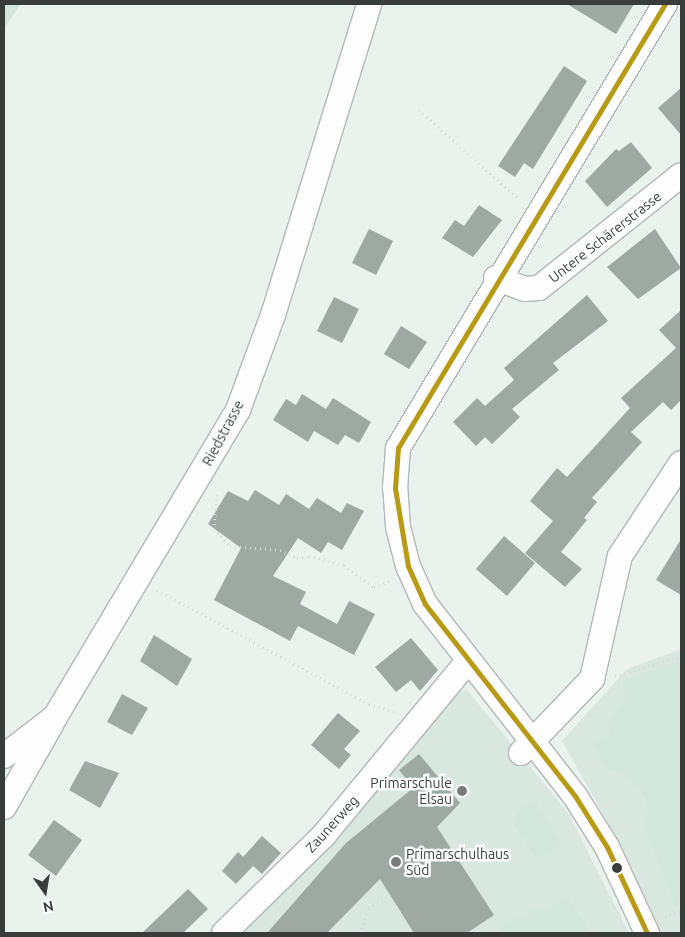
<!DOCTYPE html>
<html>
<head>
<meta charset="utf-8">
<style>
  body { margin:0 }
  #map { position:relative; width:685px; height:937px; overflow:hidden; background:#eaf2ee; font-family:Ubuntu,sans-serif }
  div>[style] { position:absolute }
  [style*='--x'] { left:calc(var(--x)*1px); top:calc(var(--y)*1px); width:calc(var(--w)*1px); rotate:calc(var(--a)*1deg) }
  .built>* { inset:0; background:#d8e7e0 }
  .green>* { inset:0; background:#d2e6dd }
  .building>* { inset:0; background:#9ea9a4 }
  .path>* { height:3px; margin-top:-1.5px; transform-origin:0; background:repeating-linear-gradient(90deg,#d6d8d7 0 1px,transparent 0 5px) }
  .roads { filter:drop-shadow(1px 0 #b2b8b5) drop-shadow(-1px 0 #b2b8b5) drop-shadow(0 1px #b2b8b5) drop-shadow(0 -1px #b2b8b5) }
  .minor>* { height:24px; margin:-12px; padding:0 12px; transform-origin:12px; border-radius:12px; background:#fcfdfc }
  .bus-1>* { height:5px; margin:-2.5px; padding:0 2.5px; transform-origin:2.5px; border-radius:2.5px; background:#b99a15 }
  .dots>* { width:14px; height:14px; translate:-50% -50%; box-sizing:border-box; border:2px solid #fcfffe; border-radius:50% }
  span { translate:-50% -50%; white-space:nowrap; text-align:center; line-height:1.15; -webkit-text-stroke:5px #fcfffe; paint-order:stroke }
  .street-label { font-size:14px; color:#383d3b }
  .poi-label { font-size:14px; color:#383d3b }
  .right { translate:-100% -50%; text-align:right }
  .left { translate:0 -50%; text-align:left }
  .frame { position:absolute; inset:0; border:5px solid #383d3b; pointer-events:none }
  .north { position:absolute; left:20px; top:867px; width:50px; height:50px; -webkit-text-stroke:4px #fcfffe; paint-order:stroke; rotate:167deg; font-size:14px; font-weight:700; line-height:20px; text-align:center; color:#383d3b }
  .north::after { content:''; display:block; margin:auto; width:18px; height:22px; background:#383d3b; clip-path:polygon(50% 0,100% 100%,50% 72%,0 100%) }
</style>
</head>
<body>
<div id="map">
  <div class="built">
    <div style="clip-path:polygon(681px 649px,681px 933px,656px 933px,608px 823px,562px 741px,627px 669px)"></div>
    <div style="clip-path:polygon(467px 690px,568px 813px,629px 933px,239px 933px,457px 692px)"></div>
  </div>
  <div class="green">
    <div style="clip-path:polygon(4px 4px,21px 4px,4px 28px)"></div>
    <div style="clip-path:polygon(681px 661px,681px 905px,676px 907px,643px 822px,649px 810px,644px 795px,621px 773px,606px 769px,594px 744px,610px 735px,607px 725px,626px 698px,622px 681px)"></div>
    <div style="clip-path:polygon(534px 800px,562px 844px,541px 858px,535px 857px,514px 824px,516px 812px)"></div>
    <div style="clip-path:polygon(567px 897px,591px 933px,494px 933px,514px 918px,519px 921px,536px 908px,546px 910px)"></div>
  </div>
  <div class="building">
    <div style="clip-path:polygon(567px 4px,634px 4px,616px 34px)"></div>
    <div style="clip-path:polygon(564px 66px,587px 81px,533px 169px,524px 163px,515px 177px,498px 166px)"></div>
    <div style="clip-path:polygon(681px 88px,681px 135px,658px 108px)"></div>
    <div style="clip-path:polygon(631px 142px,652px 168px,607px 207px,585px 181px,616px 149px,619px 151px)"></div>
    <div style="clip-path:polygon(479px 205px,502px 220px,473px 257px,442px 238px,455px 220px,464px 226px)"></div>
    <div style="clip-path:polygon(369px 229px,393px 241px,376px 275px,352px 263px)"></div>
    <div style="clip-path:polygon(655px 229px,681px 268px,638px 299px,607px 267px)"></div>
    <div style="clip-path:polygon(587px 295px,608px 321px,553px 363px,559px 370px,512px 409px,520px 417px,492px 444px,485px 437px,476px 446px,453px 422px,477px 398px,485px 406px,514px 380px,504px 368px)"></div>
    <div style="clip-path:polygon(334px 297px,359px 309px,342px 343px,317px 331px)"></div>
    <div style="clip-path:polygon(681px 310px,681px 400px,671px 410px,663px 402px,631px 432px,642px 442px,592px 498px,597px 502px,584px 518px,587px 520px,561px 552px,582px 569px,565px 587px,525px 553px,553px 521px,530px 501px,557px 468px,567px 477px,630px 408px,621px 398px,676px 348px,659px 330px)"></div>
    <div style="clip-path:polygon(401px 326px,427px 342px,409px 369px,384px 354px)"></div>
    <div style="clip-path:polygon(302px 394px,326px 409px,333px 398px,371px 422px,359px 443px,345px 435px,338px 445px,314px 431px,308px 442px,273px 420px,286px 399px,296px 405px)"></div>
    <div style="clip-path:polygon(255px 490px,279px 505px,286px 494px,309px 509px,317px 498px,341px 513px,347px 503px,364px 511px,342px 550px,328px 542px,321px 553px,298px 538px,273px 576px,306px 592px,300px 604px,337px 624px,349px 601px,375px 614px,354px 655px,298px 626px,290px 641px,214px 600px,241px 548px,208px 524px,228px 491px,248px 501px)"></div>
    <div style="clip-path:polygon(504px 536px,535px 563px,507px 596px,476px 569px)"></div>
    <div style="clip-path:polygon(681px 539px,681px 595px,656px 580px)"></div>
    <div style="clip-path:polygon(154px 635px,192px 659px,177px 686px,140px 661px)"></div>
    <div style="clip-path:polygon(411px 638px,438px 670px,420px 691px,411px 680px,396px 692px,375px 667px)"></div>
    <div style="clip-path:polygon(122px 694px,148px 708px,132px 735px,107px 722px)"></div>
    <div style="clip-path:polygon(338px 713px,360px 731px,344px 749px,351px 755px,339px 769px,311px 745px)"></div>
    <div style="clip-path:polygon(419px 754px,460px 803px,437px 827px,494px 915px,467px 933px,414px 933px,380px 879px,327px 933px,267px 933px,346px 843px,413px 788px,399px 770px)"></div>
    <div style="clip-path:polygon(85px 761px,119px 773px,100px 808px,69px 790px)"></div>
    <div style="clip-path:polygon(54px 820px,82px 840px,56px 876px,28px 855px)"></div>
    <div style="clip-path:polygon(262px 836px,281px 853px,262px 874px,243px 857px)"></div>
    <div style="clip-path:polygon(238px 852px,253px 866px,236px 884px,222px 871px)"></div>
    <div style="clip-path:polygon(188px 889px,208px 909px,183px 933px,142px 933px)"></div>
  </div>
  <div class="path">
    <div style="--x:419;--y:110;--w:135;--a:41.7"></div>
    <div style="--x:217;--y:494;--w:35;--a:95"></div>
    <div style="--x:214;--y:529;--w:23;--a:47"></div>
    <div style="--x:230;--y:546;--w:50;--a:4.6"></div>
    <div style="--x:280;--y:550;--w:19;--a:25"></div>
    <div style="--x:297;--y:558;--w:12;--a:-9"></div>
    <div style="--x:309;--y:556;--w:36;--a:14"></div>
    <div style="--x:344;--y:565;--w:37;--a:36"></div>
    <div style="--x:374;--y:587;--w:17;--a:-21"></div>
    <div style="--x:157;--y:590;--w:241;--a:28.3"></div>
    <div style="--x:369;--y:704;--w:27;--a:17"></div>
    <div style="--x:615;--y:676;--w:69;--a:-16.9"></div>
    <div style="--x:665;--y:917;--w:17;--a:-21"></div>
    <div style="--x:359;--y:933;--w:26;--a:-67"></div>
    <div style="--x:369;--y:909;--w:25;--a:-34"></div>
  </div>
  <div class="roads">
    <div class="minor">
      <div style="--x:496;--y:278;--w:30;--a:21"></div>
      <div style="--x:524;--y:289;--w:15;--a:-4"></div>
      <div style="--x:539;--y:288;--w:181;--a:-38.5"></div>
      <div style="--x:521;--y:753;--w:103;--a:-46.2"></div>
      <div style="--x:592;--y:679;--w:126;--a:-77.2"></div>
      <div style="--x:620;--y:556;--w:111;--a:-56.7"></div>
      <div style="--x:4;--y:756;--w:64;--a:-37.4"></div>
      <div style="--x:55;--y:717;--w:357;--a:-59.2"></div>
      <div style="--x:238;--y:410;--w:101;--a:-69.8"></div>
      <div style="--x:273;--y:315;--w:325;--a:-72.8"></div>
      <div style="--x:4;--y:807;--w:95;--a:-60.2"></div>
      <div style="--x:224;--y:933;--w:140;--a:-44.4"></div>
      <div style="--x:324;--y:835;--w:226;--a:-50.4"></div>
      <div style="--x:647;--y:933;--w:95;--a:-114.9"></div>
      <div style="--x:607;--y:847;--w:60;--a:-122.1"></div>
      <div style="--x:575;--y:796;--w:244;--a:-128"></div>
      <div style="--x:425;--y:604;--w:42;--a:-114.1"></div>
      <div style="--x:408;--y:566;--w:40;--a:-104.4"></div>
      <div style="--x:398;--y:527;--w:39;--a:-94"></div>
      <div style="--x:395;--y:488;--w:40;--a:-85.7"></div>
      <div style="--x:398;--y:448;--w:518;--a:-58.98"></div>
    </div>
  </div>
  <div class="bus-1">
    <div style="--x:647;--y:933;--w:95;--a:-114.9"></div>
    <div style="--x:607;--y:847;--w:60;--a:-122.1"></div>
    <div style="--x:575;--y:796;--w:244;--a:-128"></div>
    <div style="--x:425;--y:604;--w:42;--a:-114.1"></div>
    <div style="--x:408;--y:566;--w:79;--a:-99.5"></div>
    <div style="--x:395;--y:488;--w:40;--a:-85.7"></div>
    <div style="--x:398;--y:448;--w:518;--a:-58.98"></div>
  </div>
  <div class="dots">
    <div style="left:462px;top:791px;background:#767c7a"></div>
    <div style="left:396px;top:862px;background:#767c7a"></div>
    <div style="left:617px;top:868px;background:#383d3b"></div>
  </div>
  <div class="street-label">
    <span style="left:605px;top:237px;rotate:-38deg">Untere Schärerstrasse</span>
    <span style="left:223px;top:433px;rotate:-62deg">Riedstrasse</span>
    <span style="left:332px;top:824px;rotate:-48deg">Zaunerweg</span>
  </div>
  <div class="poi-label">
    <span class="right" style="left:452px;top:791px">Primarschule<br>Elsau</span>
    <span class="left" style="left:406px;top:862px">Primarschulhaus<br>Süd</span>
  </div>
  <div class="frame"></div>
  <div class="north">N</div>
</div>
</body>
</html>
